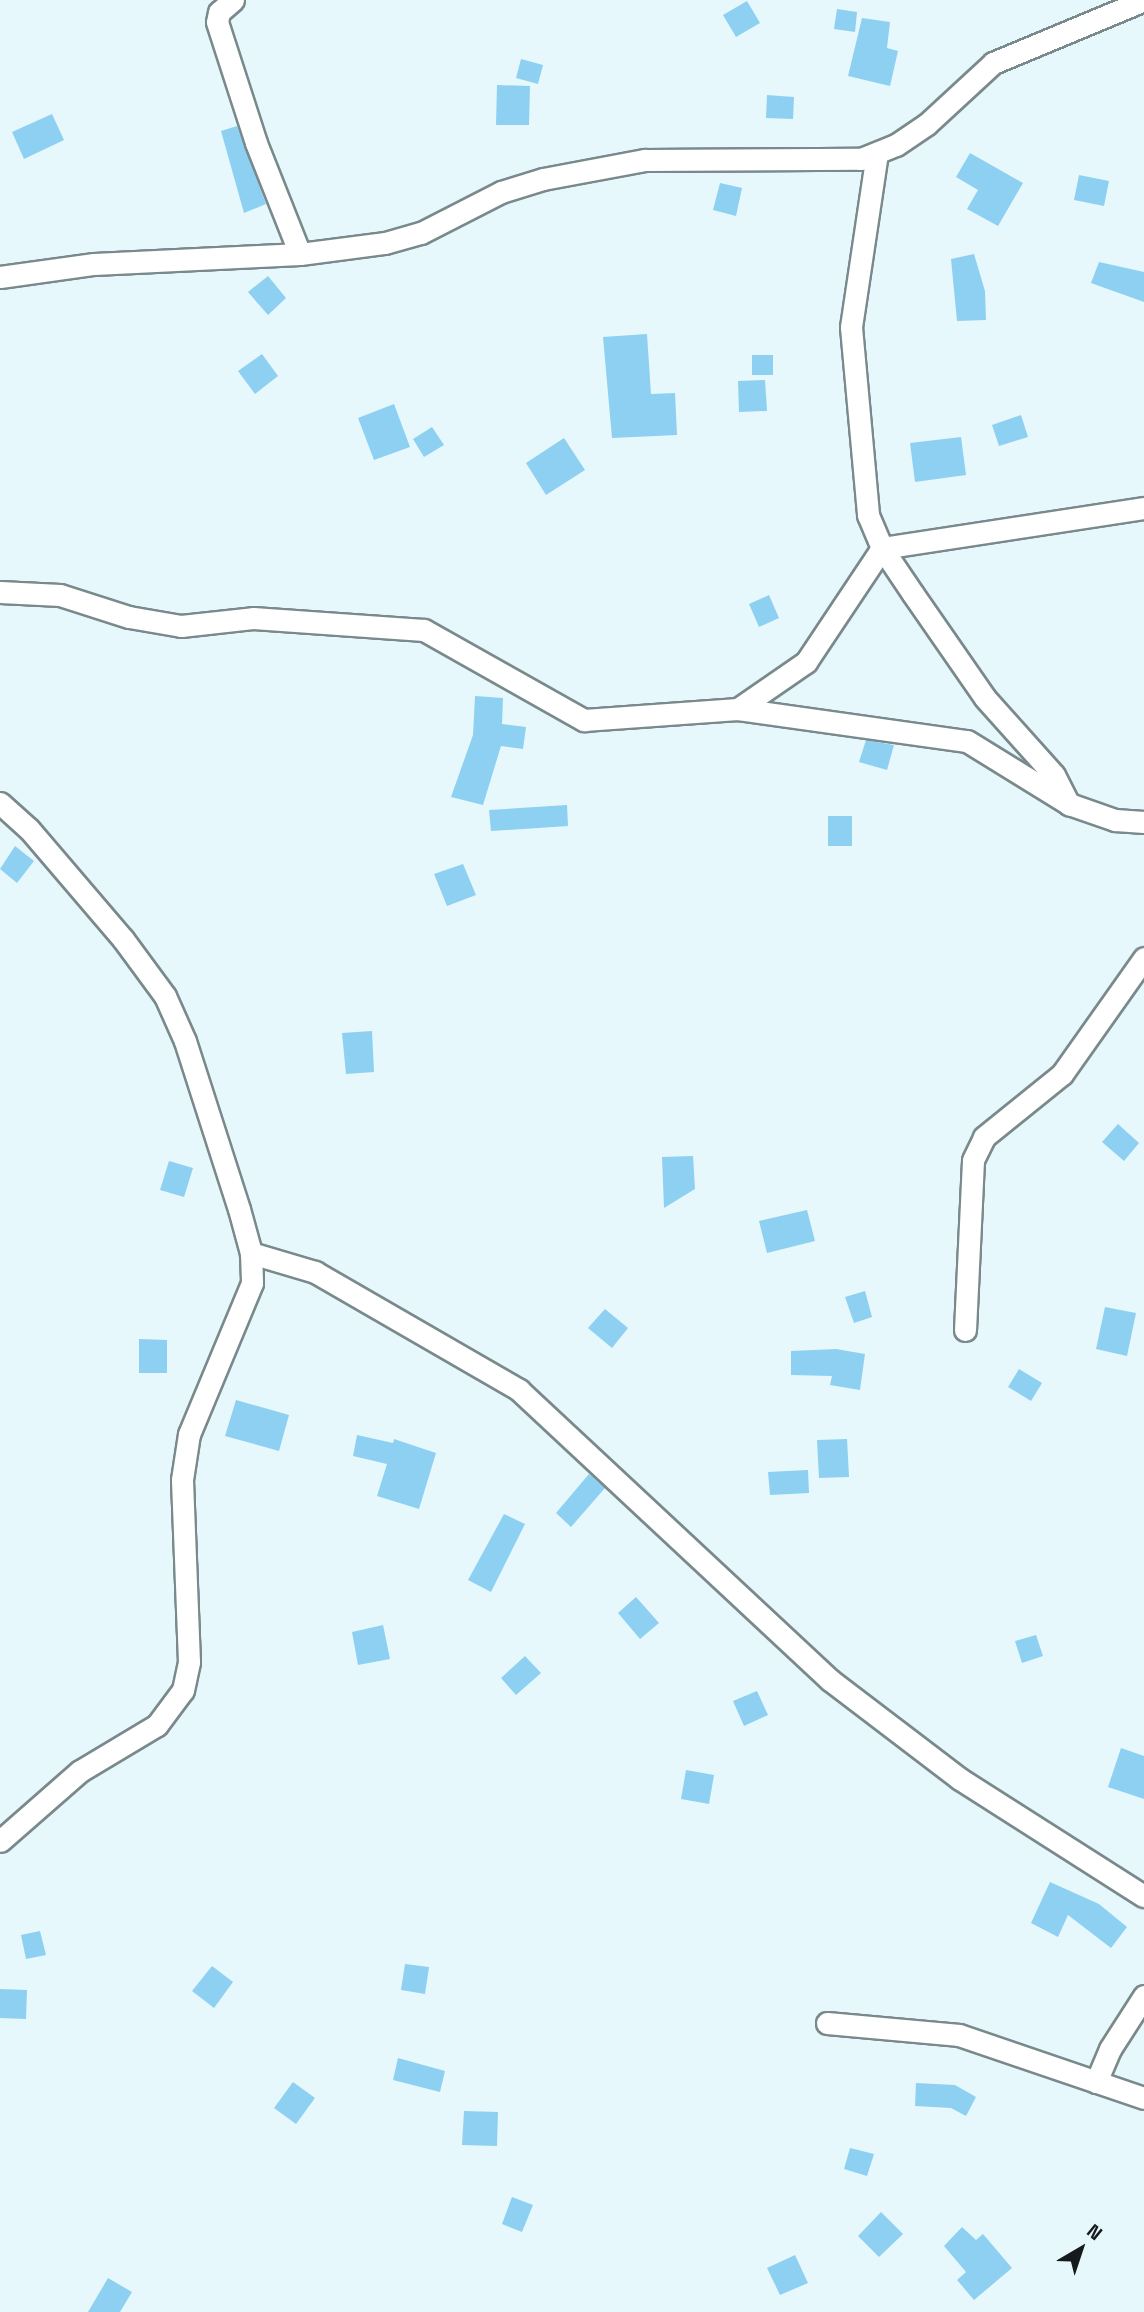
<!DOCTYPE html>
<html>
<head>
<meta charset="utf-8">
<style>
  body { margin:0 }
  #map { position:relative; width:1144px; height:2312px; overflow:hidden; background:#e6f8fb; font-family:"Space Grotesk",sans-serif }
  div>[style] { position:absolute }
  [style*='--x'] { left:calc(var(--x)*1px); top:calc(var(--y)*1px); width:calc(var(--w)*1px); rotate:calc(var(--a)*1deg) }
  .building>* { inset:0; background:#8ed0f2 }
  .roads { filter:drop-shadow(2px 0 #79898c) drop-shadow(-2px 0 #79898c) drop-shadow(0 2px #79898c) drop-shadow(0 -2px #79898c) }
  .minor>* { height:21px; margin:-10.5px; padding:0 10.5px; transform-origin:10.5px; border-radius:10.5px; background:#fff }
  span { translate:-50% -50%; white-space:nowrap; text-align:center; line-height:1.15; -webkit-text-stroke:6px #e6f8fb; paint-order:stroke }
  .north { position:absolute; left:1046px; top:2214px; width:70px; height:70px; -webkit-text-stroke:5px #e6f8fb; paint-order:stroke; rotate:39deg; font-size:19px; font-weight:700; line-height:28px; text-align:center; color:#151b1c }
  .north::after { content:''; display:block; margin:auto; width:24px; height:32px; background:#151b1c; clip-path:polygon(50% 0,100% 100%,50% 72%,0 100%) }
</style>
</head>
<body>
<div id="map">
  <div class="building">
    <div style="clip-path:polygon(747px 1px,760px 23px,736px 37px,723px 15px)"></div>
    <div style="clip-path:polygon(837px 9px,857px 12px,855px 32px,834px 29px)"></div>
    <div style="clip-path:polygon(862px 18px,890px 22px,887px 48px,898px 51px,890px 86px,848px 76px)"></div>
    <div style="clip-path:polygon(521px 59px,543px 65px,538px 84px,516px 78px)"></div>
    <div style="clip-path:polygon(497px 85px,530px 86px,529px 125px,496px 125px)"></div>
    <div style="clip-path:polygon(767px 95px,794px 97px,793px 119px,766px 118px)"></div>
    <div style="clip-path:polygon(52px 114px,64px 140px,24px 159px,12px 132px)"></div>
    <div style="clip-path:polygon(237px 126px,266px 204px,244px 213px,221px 131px)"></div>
    <div style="clip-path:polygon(970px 153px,1023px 183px,998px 226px,967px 209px,978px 190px,956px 177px)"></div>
    <div style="clip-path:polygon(1079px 175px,1109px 181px,1104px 206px,1074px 200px)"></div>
    <div style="clip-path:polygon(720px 183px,742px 188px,736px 216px,713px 210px)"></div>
    <div style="clip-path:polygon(974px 254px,985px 291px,986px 320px,957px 321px,951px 259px)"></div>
    <div style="clip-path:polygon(1099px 262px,1144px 272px,1144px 302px,1091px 283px)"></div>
    <div style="clip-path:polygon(268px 276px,286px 298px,268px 315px,248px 292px)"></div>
    <div style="clip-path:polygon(647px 334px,651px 394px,675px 393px,677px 435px,612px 438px,603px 337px)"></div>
    <div style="clip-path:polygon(262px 354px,278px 376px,255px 394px,238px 371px)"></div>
    <div style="clip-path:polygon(752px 355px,773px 355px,773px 375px,752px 375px)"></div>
    <div style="clip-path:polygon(765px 380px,767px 411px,739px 412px,738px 381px)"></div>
    <div style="clip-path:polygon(394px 404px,410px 447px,374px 460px,358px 418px)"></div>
    <div style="clip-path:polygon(1021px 415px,1028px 437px,999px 446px,992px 425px)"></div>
    <div style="clip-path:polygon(432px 427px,444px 445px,424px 457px,413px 439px)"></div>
    <div style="clip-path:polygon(961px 437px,966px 475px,915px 482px,910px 443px)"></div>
    <div style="clip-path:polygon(564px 438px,585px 470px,546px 495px,526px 463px)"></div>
    <div style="clip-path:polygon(769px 595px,779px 618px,759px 627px,749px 604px)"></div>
    <div style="clip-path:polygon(475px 696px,503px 698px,502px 724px,526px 727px,523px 749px,501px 746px,483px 805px,451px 797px,473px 735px)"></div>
    <div style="clip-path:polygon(866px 740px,894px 745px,887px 770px,859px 762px)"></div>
    <div style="clip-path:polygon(567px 805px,568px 826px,491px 831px,489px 810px)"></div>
    <div style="clip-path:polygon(828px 816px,852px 816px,852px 846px,828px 846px)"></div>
    <div style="clip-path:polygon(15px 846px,34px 861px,17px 883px,0 869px)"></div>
    <div style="clip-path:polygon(463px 864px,476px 895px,447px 906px,434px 874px)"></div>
    <div style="clip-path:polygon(372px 1031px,374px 1072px,346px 1074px,342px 1033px)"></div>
    <div style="clip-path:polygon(1118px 1124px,1139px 1143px,1124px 1161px,1102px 1142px)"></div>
    <div style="clip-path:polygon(693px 1156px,695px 1189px,664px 1208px,662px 1157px)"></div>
    <div style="clip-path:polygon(169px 1161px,193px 1168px,184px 1197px,160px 1190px)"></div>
    <div style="clip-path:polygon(807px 1210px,815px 1241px,767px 1253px,759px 1221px)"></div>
    <div style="clip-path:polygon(865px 1291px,872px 1317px,854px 1323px,845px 1297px)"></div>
    <div style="clip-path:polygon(1105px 1307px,1136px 1313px,1127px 1356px,1096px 1349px)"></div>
    <div style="clip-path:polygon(605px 1309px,628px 1328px,612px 1348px,588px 1328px)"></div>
    <div style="clip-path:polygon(139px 1339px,167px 1340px,167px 1373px,139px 1373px)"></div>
    <div style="clip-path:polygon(836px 1349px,865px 1354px,860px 1390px,830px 1385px,832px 1376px,791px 1375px,791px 1351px)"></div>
    <div style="clip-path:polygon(1019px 1369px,1042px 1383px,1031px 1401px,1008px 1387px)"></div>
    <div style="clip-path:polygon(236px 1400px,289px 1415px,279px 1451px,225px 1436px)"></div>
    <div style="clip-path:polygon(357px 1435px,393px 1443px,394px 1439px,436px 1453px,419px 1509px,377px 1496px,387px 1464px,353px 1456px)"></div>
    <div style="clip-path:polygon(847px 1439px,849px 1477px,819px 1478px,817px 1440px)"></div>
    <div style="clip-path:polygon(808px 1470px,809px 1493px,770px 1495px,768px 1472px)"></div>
    <div style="clip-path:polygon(589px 1474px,605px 1488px,571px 1527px,556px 1513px)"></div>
    <div style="clip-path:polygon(504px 1514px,525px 1524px,491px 1592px,468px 1580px)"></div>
    <div style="clip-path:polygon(636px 1597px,659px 1623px,640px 1639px,618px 1613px)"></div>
    <div style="clip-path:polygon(383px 1625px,390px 1659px,358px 1665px,352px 1632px)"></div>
    <div style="clip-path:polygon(1036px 1635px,1043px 1656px,1022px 1663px,1015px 1641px)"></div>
    <div style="clip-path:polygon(525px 1656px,541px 1673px,516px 1695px,501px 1678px)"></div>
    <div style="clip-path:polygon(757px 1691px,768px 1715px,744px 1726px,733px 1701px)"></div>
    <div style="clip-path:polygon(1121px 1748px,1144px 1756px,1144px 1799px,1108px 1787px)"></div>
    <div style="clip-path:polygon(686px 1770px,714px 1775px,709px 1804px,681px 1799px)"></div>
    <div style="clip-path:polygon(1050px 1882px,1099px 1904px,1127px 1927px,1111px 1948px,1068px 1915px,1058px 1937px,1031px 1923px)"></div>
    <div style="clip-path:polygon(40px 1931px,46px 1955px,26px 1959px,21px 1935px)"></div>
    <div style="clip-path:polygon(405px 1964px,429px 1967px,425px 1994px,401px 1990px)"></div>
    <div style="clip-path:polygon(212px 1966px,233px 1982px,214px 2008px,192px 1991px)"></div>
    <div style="clip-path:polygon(0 1989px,27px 1990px,26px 2019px,0 2018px)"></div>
    <div style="clip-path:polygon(398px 2058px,445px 2071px,440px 2092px,393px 2080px)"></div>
    <div style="clip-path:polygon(293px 2082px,315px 2098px,296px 2124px,274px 2108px)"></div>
    <div style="clip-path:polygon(916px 2083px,955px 2085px,976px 2097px,966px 2116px,951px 2108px,915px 2106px)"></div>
    <div style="clip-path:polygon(464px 2111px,498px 2112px,497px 2146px,462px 2145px)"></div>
    <div style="clip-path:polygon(850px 2148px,874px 2154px,867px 2176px,844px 2169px)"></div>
    <div style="clip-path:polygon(512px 2197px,533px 2205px,522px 2232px,502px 2224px)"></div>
    <div style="clip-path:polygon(881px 2212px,903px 2234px,879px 2257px,858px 2236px)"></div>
    <div style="clip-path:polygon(962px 2227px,976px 2240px,983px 2234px,1012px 2268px,974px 2300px,957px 2280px,966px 2272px,944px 2246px)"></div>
    <div style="clip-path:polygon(795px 2255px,808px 2283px,780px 2295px,767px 2268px)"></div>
    <div style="clip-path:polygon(108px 2278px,132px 2292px,120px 2312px,88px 2312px)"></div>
  </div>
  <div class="roads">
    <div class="minor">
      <div style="--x:233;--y:0;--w:18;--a:139"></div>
      <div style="--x:219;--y:12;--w:10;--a:101"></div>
      <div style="--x:217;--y:22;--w:127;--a:72.1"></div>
      <div style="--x:256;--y:143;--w:119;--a:68.4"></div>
      <div style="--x:877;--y:153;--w:176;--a:98.5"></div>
      <div style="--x:851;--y:327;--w:189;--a:84.8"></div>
      <div style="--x:868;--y:515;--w:36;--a:67"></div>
      <div style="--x:882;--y:548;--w:55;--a:56"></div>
      <div style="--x:913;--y:594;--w:126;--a:55.3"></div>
      <div style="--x:985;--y:698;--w:103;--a:48.1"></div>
      <div style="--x:1054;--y:775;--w:33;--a:63"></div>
      <div style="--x:0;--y:277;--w:95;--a:-7.9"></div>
      <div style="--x:94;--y:264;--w:206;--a:-2.8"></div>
      <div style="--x:300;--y:254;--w:86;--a:-7.4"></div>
      <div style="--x:385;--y:243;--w:37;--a:-16"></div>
      <div style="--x:421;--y:233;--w:90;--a:-27.1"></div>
      <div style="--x:501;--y:192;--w:44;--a:-17.2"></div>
      <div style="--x:543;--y:179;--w:104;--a:-10.6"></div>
      <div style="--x:645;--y:160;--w:216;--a:-0.3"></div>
      <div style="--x:861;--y:159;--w:38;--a:-22"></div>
      <div style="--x:896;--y:145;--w:37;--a:-34"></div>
      <div style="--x:927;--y:124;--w:90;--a:-42.7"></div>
      <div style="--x:993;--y:63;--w:164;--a:-22.6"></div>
      <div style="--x:0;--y:592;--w:60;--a:2.9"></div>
      <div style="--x:60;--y:595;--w:72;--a:17.7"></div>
      <div style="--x:129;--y:617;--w:53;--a:9.8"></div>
      <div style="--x:181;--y:626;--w:72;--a:-6.3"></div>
      <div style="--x:253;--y:618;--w:171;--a:4"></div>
      <div style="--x:424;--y:630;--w:184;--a:29.4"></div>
      <div style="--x:584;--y:720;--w:154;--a:-4.1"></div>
      <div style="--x:738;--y:709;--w:231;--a:8"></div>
      <div style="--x:967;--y:741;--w:120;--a:31.7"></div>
      <div style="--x:1069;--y:804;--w:49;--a:19.2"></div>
      <div style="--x:1115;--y:820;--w:29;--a:4"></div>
      <div style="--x:738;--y:709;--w:83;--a:-34.7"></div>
      <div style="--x:806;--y:662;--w:137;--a:-56.3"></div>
      <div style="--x:882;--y:548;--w:265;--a:-8.7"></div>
      <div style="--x:0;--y:803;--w:39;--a:42"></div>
      <div style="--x:29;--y:829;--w:145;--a:49.5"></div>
      <div style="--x:123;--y:939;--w:71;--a:53.6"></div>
      <div style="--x:165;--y:996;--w:49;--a:66"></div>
      <div style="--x:185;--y:1041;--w:176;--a:72.2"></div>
      <div style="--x:239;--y:1209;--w:46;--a:74.7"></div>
      <div style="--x:251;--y:1253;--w:30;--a:88"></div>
      <div style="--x:252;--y:1283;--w:164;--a:112.6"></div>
      <div style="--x:189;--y:1434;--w:47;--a:98.7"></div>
      <div style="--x:182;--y:1480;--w:182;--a:87.8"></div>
      <div style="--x:189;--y:1662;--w:29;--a:102"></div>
      <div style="--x:183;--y:1690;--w:44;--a:126.6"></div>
      <div style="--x:157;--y:1725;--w:90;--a:149.1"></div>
      <div style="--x:80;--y:1771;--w:106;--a:138.8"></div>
      <div style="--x:251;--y:1253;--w:67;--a:16.5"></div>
      <div style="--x:315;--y:1272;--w:236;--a:30"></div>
      <div style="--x:519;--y:1390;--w:425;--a:43"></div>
      <div style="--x:830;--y:1680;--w:163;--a:37.3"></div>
      <div style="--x:960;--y:1779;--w:218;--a:32.5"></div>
      <div style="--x:965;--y:1330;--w:170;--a:-87.3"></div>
      <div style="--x:973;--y:1160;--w:25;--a:-64"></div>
      <div style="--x:984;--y:1137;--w:100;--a:-38.9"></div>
      <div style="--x:1062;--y:1074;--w:142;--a:-54.7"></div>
      <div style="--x:827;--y:2023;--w:133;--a:5.2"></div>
      <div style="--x:959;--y:2035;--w:195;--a:18.8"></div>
      <div style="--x:1096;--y:2082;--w:36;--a:-67"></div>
      <div style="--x:1110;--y:2049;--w:63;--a:-57.3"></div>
    </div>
  </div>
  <div class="north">N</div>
</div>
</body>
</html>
